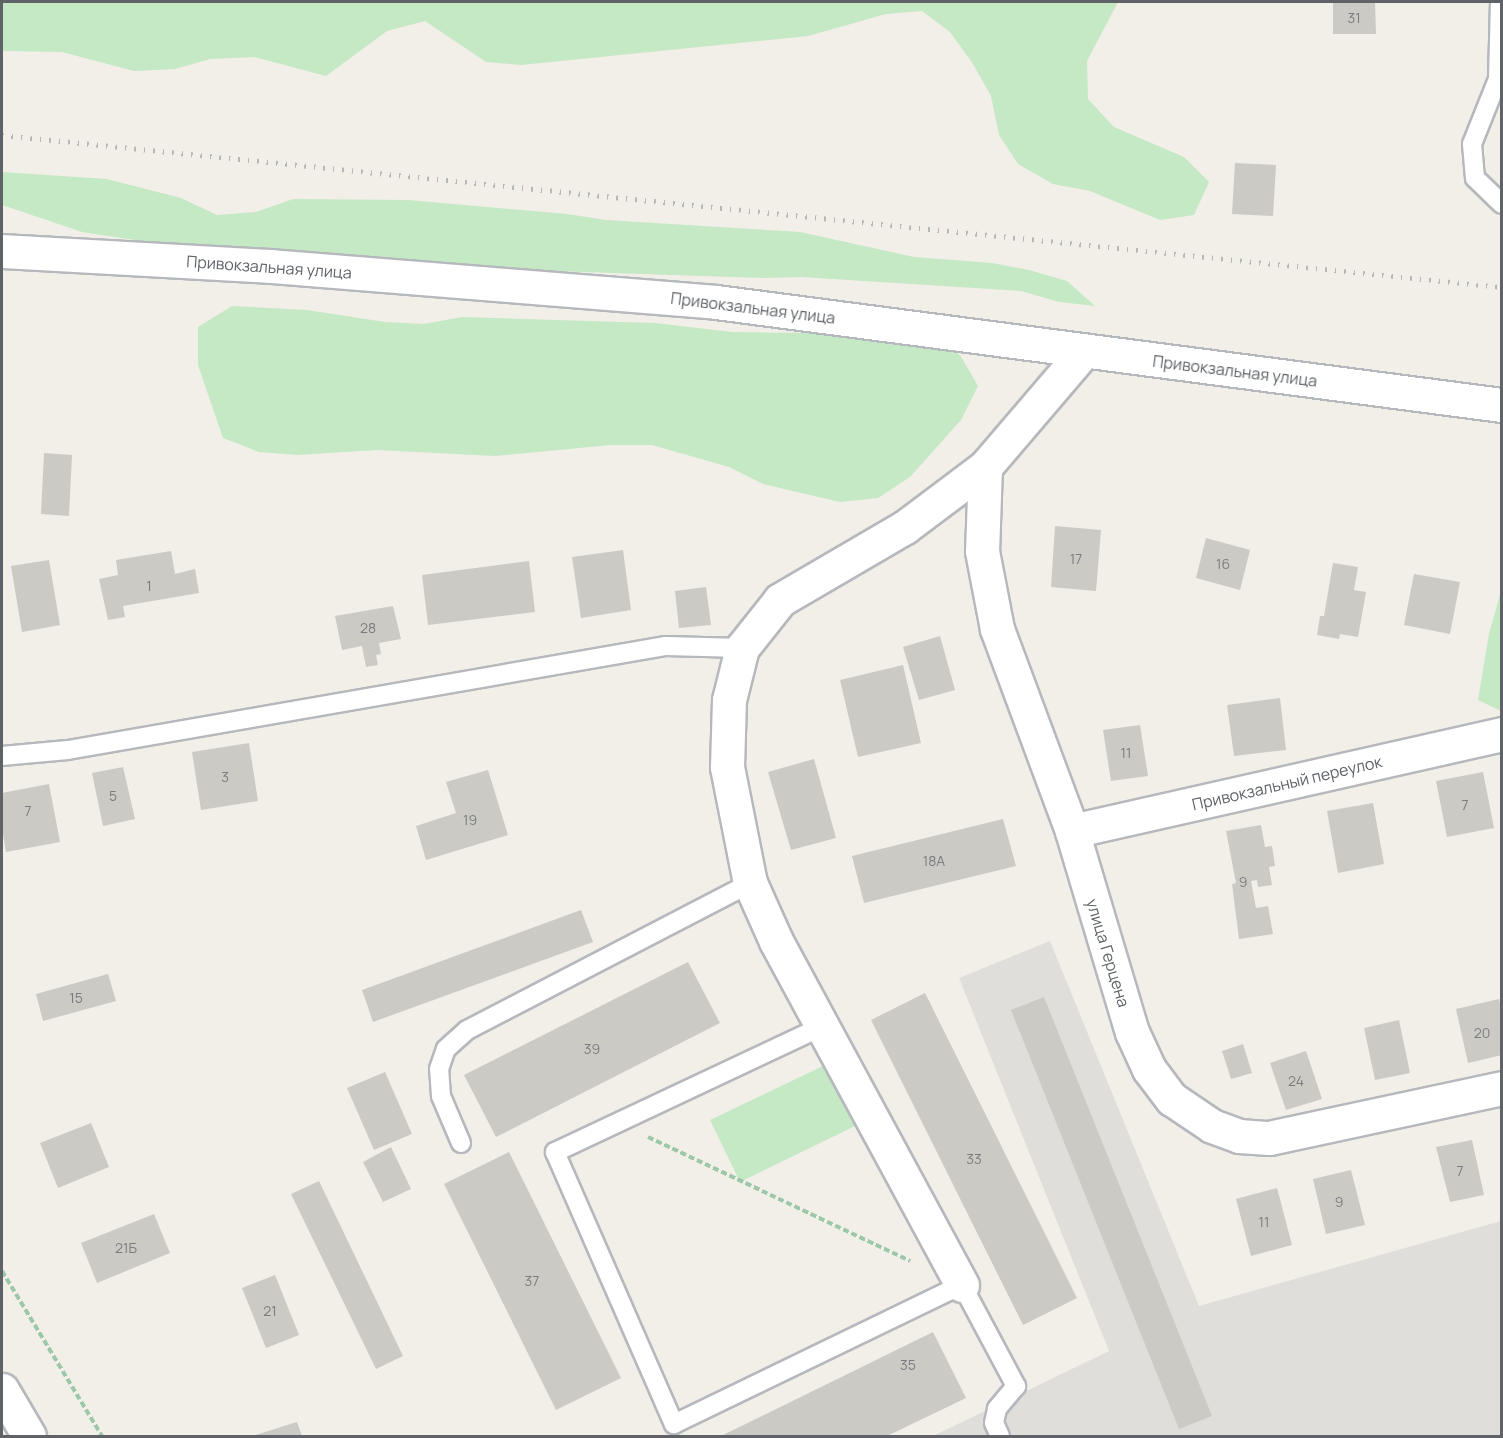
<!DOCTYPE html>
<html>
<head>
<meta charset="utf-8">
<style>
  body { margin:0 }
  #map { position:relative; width:1503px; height:1438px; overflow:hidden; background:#f1efe8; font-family:Manrope,sans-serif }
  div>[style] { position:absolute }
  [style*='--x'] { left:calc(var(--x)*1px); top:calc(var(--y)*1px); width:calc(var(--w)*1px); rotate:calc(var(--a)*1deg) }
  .industrial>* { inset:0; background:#e0deda }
  .green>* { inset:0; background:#c5e8c5 }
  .building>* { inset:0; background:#cccac5 }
  .path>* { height:4px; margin-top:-2px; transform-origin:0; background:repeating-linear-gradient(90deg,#9cc7a9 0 6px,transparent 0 9px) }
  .roads { filter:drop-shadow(2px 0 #b5b8bc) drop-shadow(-2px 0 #b5b8bc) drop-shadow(0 2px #b5b8bc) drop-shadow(0 -2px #b5b8bc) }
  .service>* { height:18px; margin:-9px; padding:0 9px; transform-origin:9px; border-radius:9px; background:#fff }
  .minor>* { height:33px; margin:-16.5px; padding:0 16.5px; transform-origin:16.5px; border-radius:16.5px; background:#fff }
  .rail>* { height:4.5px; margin-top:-2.25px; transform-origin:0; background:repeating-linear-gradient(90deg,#b6b7b8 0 1.5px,transparent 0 9.5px) }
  span { translate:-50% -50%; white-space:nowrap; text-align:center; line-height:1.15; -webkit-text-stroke:5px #fff; paint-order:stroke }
  .number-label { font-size:14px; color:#7a7d7f }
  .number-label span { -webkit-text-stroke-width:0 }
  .street-label { font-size:16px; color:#5f6368 }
  .frame { position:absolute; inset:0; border:3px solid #5f6368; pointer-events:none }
</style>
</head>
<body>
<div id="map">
  <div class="industrial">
    <div style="clip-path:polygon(1050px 941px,1199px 1306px,1501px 1221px,1501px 1436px,933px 1436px,1109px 1351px,959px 978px)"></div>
  </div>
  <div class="green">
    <div style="clip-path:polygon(2px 2px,1118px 2px,1087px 61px,1088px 99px,1114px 127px,1184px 157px,1209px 182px,1194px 215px,1160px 220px,1090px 191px,1053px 184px,1018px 164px,999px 135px,991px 96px,973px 64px,950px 32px,922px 11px,886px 14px,808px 36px,521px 65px,486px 62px,425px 21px,387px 31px,326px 76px,254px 57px,210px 59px,175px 69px,134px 71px,62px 52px,2px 51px)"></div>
    <div style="clip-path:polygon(2px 172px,107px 179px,181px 198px,217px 215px,256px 212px,293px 199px,408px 200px,567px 214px,606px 220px,800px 232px,914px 257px,992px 263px,1029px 270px,1067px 281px,1095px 306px,1059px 302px,1021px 291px,801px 277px,764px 278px,279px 262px,82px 232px,2px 205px)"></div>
    <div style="clip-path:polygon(232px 306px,307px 310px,385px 322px,424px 324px,462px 317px,655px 323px,732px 332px,810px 333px,849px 337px,925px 335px,960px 355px,978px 386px,961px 420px,910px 477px,878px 498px,840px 502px,763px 484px,729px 467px,652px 445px,611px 445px,495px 456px,377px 450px,297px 455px,259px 452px,223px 438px,198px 365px,198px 327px)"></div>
    <div style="clip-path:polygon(1501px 591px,1501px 711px,1478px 700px,1489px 634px)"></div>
    <div style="clip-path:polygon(825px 1065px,855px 1126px,740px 1182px,710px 1120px)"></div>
  </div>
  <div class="building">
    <div style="clip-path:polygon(1333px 2px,1375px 2px,1376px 34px,1333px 34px)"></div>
    <div style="clip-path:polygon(1235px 163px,1276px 165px,1273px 216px,1232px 214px)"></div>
    <div style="clip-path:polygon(44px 453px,72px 455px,69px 516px,41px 514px)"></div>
    <div style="clip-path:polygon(1055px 526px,1101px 530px,1096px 591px,1051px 587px)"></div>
    <div style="clip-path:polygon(1206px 538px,1250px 550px,1240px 590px,1196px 578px)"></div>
    <div style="clip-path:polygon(623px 550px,631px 610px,581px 618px,572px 557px)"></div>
    <div style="clip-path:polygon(171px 551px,175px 574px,195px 569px,199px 593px,123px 606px,125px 617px,108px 620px,99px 579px,118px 575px,116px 560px)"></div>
    <div style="clip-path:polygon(49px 560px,60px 625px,22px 632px,11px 566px)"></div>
    <div style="clip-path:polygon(529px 561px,535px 612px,428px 625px,422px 575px)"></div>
    <div style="clip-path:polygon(1333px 563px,1358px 567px,1354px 590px,1366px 592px,1358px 637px,1340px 634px,1339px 639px,1317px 635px,1320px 616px,1324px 616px)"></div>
    <div style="clip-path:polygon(1414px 574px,1460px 582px,1450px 634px,1404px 625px)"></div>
    <div style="clip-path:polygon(706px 587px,711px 625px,679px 628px,675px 591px)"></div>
    <div style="clip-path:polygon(393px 606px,401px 639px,379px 643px,381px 654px,376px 655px,378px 665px,366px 667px,362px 646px,342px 650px,335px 616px)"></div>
    <div style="clip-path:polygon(940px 636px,955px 690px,919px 700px,903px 647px)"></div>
    <div style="clip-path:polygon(903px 665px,921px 743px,858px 757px,840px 680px)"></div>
    <div style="clip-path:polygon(1280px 698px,1286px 750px,1234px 756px,1227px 705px)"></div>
    <div style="clip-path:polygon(1140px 725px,1148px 776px,1111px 781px,1103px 730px)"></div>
    <div style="clip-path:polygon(249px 743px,258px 801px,201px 810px,192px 752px)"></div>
    <div style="clip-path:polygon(814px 759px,836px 838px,791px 850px,768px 772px)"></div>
    <div style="clip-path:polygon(123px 767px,135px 819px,103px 826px,92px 773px)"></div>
    <div style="clip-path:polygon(488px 770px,508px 835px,426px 860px,416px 826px,456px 813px,446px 782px)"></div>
    <div style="clip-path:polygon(1483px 772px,1494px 828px,1447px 837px,1436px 781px)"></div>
    <div style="clip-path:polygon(49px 784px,60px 842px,6px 852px,2px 828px,2px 793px)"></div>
    <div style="clip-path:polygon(1373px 803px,1384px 864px,1338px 873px,1327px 811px)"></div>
    <div style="clip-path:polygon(1003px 819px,1016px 866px,864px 903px,852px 856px)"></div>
    <div style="clip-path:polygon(1261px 825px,1265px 847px,1272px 846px,1275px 866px,1269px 867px,1272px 885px,1258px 887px,1257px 880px,1251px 881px,1256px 908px,1268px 906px,1273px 934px,1239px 939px,1232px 884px,1236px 883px,1226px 831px)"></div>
    <div style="clip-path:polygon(581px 910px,593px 942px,373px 1022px,362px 990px)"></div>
    <div style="clip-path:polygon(688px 962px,720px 1023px,496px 1137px,464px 1075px)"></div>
    <div style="clip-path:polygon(108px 974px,116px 1001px,43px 1021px,36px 994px)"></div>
    <div style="clip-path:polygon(925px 993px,1077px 1298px,1023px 1325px,871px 1020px)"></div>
    <div style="clip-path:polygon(1044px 997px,1212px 1416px,1179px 1429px,1011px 1010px)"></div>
    <div style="clip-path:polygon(1499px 999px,1502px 1011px,1502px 1055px,1468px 1063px,1456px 1009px)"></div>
    <div style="clip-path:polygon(1399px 1020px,1410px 1073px,1375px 1080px,1364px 1028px)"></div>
    <div style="clip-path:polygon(1243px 1044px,1252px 1073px,1231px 1079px,1222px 1051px)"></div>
    <div style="clip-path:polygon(1306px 1051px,1322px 1099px,1286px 1110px,1270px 1063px)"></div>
    <div style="clip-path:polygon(385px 1072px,412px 1134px,374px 1150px,347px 1088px)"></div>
    <div style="clip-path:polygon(91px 1123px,109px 1167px,58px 1188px,40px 1143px)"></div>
    <div style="clip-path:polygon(1472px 1140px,1484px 1195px,1450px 1202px,1436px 1147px)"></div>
    <div style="clip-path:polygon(391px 1147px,411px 1189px,383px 1202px,363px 1162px)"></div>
    <div style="clip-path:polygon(509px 1152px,621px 1378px,556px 1410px,444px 1184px)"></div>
    <div style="clip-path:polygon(1351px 1170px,1365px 1225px,1326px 1234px,1313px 1179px)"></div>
    <div style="clip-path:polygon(319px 1181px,403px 1356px,376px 1369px,291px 1194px)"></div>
    <div style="clip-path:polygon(1277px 1188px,1292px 1245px,1251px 1256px,1236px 1199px)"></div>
    <div style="clip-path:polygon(154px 1214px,170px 1253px,97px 1283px,81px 1243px)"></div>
    <div style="clip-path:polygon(275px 1275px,299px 1335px,266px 1348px,242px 1288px)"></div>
    <div style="clip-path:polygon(933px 1332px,966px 1398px,887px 1436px,721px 1436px)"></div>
    <div style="clip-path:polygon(297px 1422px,302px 1436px,252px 1436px)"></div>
  </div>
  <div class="path">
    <div style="--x:648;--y:1137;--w:290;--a:25.3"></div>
    <div style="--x:2;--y:1271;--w:193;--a:58.8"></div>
  </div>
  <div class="roads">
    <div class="service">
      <div style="--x:1500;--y:2;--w:77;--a:91.5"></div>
      <div style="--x:1498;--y:79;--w:70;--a:111.8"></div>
      <div style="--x:1472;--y:144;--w:34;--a:85"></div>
      <div style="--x:1475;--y:178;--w:37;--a:44"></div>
      <div style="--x:2;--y:756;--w:66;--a:-5.2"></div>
      <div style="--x:68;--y:750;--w:607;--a:-9.87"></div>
      <div style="--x:666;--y:646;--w:76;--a:1.5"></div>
      <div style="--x:821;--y:1027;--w:294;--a:154.8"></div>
      <div style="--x:555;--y:1152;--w:297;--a:66.4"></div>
      <div style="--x:674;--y:1424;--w:320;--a:-25.8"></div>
      <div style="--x:962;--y:1285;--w:115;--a:61.9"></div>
      <div style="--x:1016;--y:1386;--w:30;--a:130"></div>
      <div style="--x:997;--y:1409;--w:14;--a:102"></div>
      <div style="--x:994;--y:1423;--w:14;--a:65"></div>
      <div style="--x:461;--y:1143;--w:51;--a:-113.1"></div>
      <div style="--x:441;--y:1096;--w:27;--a:-94"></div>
      <div style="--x:439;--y:1069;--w:21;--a:-71"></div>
      <div style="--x:446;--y:1049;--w:28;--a:-42"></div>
      <div style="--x:467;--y:1030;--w:319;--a:-27.4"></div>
    </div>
    <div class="minor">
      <div style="--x:2;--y:251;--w:268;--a:3.2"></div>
      <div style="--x:270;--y:266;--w:447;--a:4.6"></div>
      <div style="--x:716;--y:302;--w:793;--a:7.47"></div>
      <div style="--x:985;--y:467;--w:84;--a:92"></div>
      <div style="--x:982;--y:551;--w:79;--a:79.1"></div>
      <div style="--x:997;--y:629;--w:215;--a:69.6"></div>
      <div style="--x:1072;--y:831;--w:210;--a:73.4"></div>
      <div style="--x:1132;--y:1032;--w:41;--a:65.3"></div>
      <div style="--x:1149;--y:1069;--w:38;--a:53"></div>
      <div style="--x:1172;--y:1099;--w:48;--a:34"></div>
      <div style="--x:1212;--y:1126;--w:29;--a:20"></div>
      <div style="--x:1239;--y:1136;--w:30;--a:4"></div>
      <div style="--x:1269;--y:1138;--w:238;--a:-12.1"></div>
      <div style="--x:1072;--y:831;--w:441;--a:-12.7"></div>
      <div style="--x:962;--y:1285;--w:391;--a:-118.4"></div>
      <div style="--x:776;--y:941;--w:64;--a:-114.1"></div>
      <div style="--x:750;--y:883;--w:118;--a:-101.2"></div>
      <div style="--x:727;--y:767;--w:67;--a:-88.3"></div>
      <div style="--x:729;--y:700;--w:54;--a:-76"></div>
      <div style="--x:742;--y:648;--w:61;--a:-51.6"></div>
      <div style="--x:780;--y:600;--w:145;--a:-30.3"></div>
      <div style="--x:905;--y:527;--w:100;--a:-36.9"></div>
      <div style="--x:985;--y:467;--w:153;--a:-49.5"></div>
      <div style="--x:2;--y:1390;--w:53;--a:59.6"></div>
    </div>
  </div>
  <div class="rail">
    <div style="--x:2;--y:135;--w:1508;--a:5.79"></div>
  </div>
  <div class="number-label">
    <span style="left:1354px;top:18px">31</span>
    <span style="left:1076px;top:559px">17</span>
    <span style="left:1223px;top:564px">16</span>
    <span style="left:149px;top:586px">1</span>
    <span style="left:368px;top:628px">28</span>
    <span style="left:1126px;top:753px">11</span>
    <span style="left:225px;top:777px">3</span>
    <span style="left:113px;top:796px">5</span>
    <span style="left:1465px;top:805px">7</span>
    <span style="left:28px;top:811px">7</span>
    <span style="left:470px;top:820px">19</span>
    <span style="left:934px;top:861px">18А</span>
    <span style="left:1243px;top:882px">9</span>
    <span style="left:76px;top:998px">15</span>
    <span style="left:1482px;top:1033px">20</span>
    <span style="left:592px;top:1049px">39</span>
    <span style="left:1296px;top:1081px">24</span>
    <span style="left:974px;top:1159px">33</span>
    <span style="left:1460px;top:1171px">7</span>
    <span style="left:1339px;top:1202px">9</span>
    <span style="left:1264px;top:1222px">11</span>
    <span style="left:126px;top:1248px">21Б</span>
    <span style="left:532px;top:1281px">37</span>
    <span style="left:270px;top:1311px">21</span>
    <span style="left:908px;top:1365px">35</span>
  </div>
  <div class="street-label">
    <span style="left:269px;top:267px;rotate:4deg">Привокзальная улица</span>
    <span style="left:753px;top:308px;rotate:7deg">Привокзальная улица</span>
    <span style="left:1235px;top:371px;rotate:7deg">Привокзальная улица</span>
    <span style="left:1287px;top:783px;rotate:-13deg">Привокзальный переулок</span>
    <span style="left:1108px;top:953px;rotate:73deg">улица Герцена</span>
  </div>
  <div class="frame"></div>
</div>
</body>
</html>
